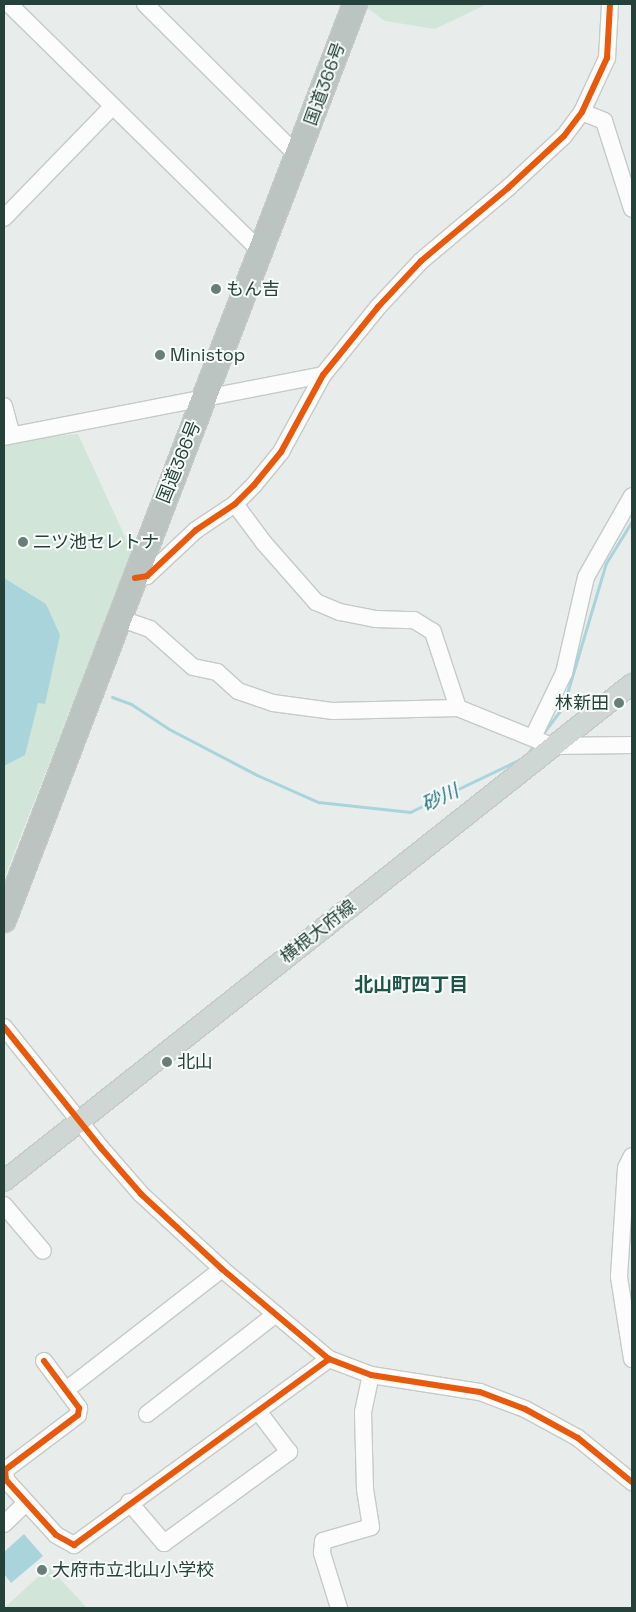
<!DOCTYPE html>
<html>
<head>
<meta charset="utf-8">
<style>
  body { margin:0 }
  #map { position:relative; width:636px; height:1612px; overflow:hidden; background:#e8edeb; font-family:"Space Grotesk","Noto Sans JP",sans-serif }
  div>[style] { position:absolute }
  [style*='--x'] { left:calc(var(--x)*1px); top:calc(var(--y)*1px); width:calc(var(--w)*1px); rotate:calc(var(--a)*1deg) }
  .green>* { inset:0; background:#d1e6d8 }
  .water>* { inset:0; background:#a9d4db }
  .stream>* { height:3px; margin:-1.5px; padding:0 1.5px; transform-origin:1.5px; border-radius:1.5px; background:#a9d4db }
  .roads { filter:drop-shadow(1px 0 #c5cac8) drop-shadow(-1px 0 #c5cac8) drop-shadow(0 1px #c5cac8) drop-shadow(0 -1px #c5cac8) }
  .minor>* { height:16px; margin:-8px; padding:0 8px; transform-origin:8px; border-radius:8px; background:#fcfcfc }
  .major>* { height:20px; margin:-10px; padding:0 10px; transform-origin:10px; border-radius:10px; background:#cfd7d5 }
  .highway>* { height:24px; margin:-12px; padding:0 12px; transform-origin:12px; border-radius:12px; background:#bcc4c2 }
  .cycleway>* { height:6px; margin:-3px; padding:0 3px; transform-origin:3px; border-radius:3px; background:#e8590c }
  .dots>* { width:14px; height:14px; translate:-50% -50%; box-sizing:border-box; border:2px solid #f7fbf9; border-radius:50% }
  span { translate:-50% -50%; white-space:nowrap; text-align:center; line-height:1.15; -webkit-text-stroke:4px #f7fbf9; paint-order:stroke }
  .street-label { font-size:18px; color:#24423a }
  .poi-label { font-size:18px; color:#24423a }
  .left { translate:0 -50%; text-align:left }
  .right { translate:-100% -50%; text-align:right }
  .water-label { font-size:19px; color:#1c6f80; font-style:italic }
  .neighbourhood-label { font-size:19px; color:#1f5548; font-weight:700 }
  .frame { position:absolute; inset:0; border:5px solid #24423a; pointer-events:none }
</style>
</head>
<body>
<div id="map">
  <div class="green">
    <div style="clip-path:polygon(369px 4px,487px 4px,435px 29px,385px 21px,367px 8px)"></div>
    <div style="clip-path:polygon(4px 424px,9px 440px,78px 434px,132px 552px,4px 879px)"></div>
    <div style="clip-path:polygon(49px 1567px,87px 1608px,4px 1608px)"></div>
  </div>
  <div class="water">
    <div style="clip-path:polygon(4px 578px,46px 604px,60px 635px,45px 704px,38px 703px,25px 755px,4px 766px)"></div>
    <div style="clip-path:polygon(24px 1534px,43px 1556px,11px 1583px,4px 1574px,4px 1552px)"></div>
  </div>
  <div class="stream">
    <div style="--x:112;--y:697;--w:20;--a:20"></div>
    <div style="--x:131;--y:704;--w:45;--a:33.3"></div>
    <div style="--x:169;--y:729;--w:99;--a:27.6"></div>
    <div style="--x:257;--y:775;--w:67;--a:23.9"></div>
    <div style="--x:318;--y:802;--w:93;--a:6.2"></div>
    <div style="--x:410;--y:812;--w:127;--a:-25.6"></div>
    <div style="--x:525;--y:757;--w:15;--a:-53"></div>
    <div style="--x:544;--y:732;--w:31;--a:-53"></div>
    <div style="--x:563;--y:707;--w:150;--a:-73.4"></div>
    <div style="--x:606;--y:563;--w:49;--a:-58.2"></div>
  </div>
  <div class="roads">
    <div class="minor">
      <div style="--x:9;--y:4;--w:354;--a:44.5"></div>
      <div style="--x:145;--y:4;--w:216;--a:44.8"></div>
      <div style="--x:582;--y:112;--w:24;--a:22"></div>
      <div style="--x:604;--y:121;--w:92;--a:72.3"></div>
      <div style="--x:4;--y:218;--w:156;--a:-45.8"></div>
      <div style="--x:4;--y:406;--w:30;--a:75"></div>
      <div style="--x:4;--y:437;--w:325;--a:-11"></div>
      <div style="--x:235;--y:504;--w:49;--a:53.4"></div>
      <div style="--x:264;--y:543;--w:79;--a:48.6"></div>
      <div style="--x:316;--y:602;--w:26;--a:23"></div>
      <div style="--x:340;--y:612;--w:37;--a:11"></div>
      <div style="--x:376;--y:619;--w:38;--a:2"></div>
      <div style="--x:414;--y:620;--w:22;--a:32"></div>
      <div style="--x:433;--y:632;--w:80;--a:71.8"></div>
      <div style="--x:135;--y:578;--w:12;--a:-9"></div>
      <div style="--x:147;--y:576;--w:67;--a:-43.2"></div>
      <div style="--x:196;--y:530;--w:47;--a:-33.7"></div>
      <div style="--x:235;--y:504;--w:27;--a:-45"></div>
      <div style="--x:254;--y:485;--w:43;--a:-50.7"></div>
      <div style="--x:281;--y:452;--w:88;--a:-61.4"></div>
      <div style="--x:323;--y:375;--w:87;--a:-51"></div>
      <div style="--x:378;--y:307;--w:63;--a:-46.9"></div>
      <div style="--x:421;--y:261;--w:114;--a:-40"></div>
      <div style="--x:508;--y:188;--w:76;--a:-42.9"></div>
      <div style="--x:564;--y:136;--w:30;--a:-53"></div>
      <div style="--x:582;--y:112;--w:60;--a:-65.2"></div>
      <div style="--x:607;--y:58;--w:54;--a:-86.8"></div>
      <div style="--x:122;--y:613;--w:12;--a:48"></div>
      <div style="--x:130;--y:622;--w:21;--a:19"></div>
      <div style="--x:150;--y:629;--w:57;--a:41.5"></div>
      <div style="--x:193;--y:667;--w:25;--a:12"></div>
      <div style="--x:217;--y:672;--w:28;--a:42"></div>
      <div style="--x:238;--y:691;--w:37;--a:19"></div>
      <div style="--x:273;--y:703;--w:61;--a:7.6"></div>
      <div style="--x:333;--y:711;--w:125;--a:-1.4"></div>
      <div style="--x:458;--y:708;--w:101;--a:22"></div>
      <div style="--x:552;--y:746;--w:80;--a:-0.7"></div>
      <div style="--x:533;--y:737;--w:71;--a:-64.2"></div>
      <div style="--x:564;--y:673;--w:98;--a:-77.1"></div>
      <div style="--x:586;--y:577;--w:93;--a:-60.4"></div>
      <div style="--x:4;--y:1027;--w:155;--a:51.3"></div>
      <div style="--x:101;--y:1148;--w:61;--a:49"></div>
      <div style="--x:141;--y:1194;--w:110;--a:42.8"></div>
      <div style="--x:222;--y:1269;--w:140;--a:40.1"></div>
      <div style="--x:329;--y:1359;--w:45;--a:20.9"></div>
      <div style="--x:371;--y:1375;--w:110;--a:8.9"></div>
      <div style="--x:480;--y:1392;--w:48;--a:20.7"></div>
      <div style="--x:525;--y:1409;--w:60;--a:28.7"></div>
      <div style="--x:578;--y:1438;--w:70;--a:39.2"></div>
      <div style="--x:632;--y:1156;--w:13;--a:117"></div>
      <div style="--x:626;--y:1168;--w:109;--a:93.7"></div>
      <div style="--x:619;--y:1277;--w:83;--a:81"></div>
      <div style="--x:4;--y:1205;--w:60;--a:49.7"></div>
      <div style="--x:44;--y:1361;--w:59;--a:53.3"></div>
      <div style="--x:79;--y:1408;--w:7;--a:98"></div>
      <div style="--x:78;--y:1415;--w:91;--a:143"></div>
      <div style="--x:5;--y:1470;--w:10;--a:84"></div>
      <div style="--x:6;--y:1480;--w:74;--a:47.7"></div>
      <div style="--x:56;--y:1535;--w:21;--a:29"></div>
      <div style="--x:74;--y:1545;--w:316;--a:-36.1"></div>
      <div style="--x:66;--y:1390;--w:197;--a:-37.8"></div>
      <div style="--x:147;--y:1414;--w:163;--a:-37.8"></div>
      <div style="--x:129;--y:1502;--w:54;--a:49.5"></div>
      <div style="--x:164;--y:1543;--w:155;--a:-36.1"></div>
      <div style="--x:289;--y:1452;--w:51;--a:-127.1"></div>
      <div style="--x:4;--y:1524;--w:30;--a:-44"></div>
      <div style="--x:339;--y:1608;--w:58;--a:-107.2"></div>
      <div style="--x:322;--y:1553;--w:12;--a:-85"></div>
      <div style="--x:323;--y:1541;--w:50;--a:-16.3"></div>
      <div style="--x:371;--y:1527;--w:38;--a:-99"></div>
      <div style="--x:365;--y:1489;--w:77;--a:-91.5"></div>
      <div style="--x:363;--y:1412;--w:38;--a:-78"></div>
    </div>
    <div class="major">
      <div style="--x:4;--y:1181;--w:801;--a:-38.36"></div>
    </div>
    <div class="highway">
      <div style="--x:4;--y:920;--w:981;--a:-69.03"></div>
    </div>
  </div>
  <div class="cycleway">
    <div style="--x:135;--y:578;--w:12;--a:-9"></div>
    <div style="--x:147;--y:576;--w:67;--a:-43.2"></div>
    <div style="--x:196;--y:530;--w:47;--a:-33.7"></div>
    <div style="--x:235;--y:504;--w:27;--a:-45"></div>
    <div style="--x:254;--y:485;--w:43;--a:-50.7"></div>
    <div style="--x:281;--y:452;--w:88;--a:-61.4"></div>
    <div style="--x:323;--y:375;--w:87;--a:-51"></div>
    <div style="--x:378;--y:307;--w:63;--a:-46.9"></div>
    <div style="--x:421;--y:261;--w:114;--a:-40"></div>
    <div style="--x:508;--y:188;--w:76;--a:-42.9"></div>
    <div style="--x:564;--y:136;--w:30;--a:-53"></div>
    <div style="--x:582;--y:112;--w:60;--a:-65.2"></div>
    <div style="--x:607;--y:58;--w:54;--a:-86.8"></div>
    <div style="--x:4;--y:1027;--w:155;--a:51.3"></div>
    <div style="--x:101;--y:1148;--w:61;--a:49"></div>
    <div style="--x:141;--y:1194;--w:110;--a:42.8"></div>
    <div style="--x:222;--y:1269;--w:140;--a:40.1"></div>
    <div style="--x:329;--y:1359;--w:45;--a:20.9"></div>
    <div style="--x:371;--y:1375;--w:110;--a:8.9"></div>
    <div style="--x:480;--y:1392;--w:48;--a:20.7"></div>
    <div style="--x:525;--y:1409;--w:60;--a:28.7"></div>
    <div style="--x:578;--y:1438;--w:70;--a:39.2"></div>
    <div style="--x:44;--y:1361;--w:59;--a:53.3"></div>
    <div style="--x:79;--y:1408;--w:7;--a:98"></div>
    <div style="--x:78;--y:1415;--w:91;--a:143"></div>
    <div style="--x:5;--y:1470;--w:10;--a:84"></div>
    <div style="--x:6;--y:1480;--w:74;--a:47.7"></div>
    <div style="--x:56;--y:1535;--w:21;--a:29"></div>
    <div style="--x:74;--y:1545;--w:316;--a:-36.1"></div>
  </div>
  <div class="dots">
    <div style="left:216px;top:289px;background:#697e78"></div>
    <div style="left:160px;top:355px;background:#697e78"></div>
    <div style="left:23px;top:542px;background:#697e78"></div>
    <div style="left:619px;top:703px;background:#697e78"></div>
    <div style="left:167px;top:1062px;background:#697e78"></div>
    <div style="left:42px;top:1570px;background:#697e78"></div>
  </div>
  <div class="street-label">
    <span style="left:325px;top:84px;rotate:-70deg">国道366号</span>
    <span style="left:179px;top:462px;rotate:-68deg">国道366号</span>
    <span style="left:318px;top:932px;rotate:-38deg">横根大府線</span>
  </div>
  <div class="poi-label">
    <span class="left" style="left:226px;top:289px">もん吉</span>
    <span class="left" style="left:170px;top:355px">Ministop</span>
    <span class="left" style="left:33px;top:542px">二ツ池セレトナ</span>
    <span class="right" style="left:609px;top:703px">林新田</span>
    <span class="left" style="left:177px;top:1062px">北山</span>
    <span class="left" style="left:52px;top:1570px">大府市立北山小学校</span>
  </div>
  <div class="water-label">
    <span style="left:440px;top:798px;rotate:-25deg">砂川</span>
  </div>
  <div class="neighbourhood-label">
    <span style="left:411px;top:985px">北山町四丁目</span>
  </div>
  <div class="frame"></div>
</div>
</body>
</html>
